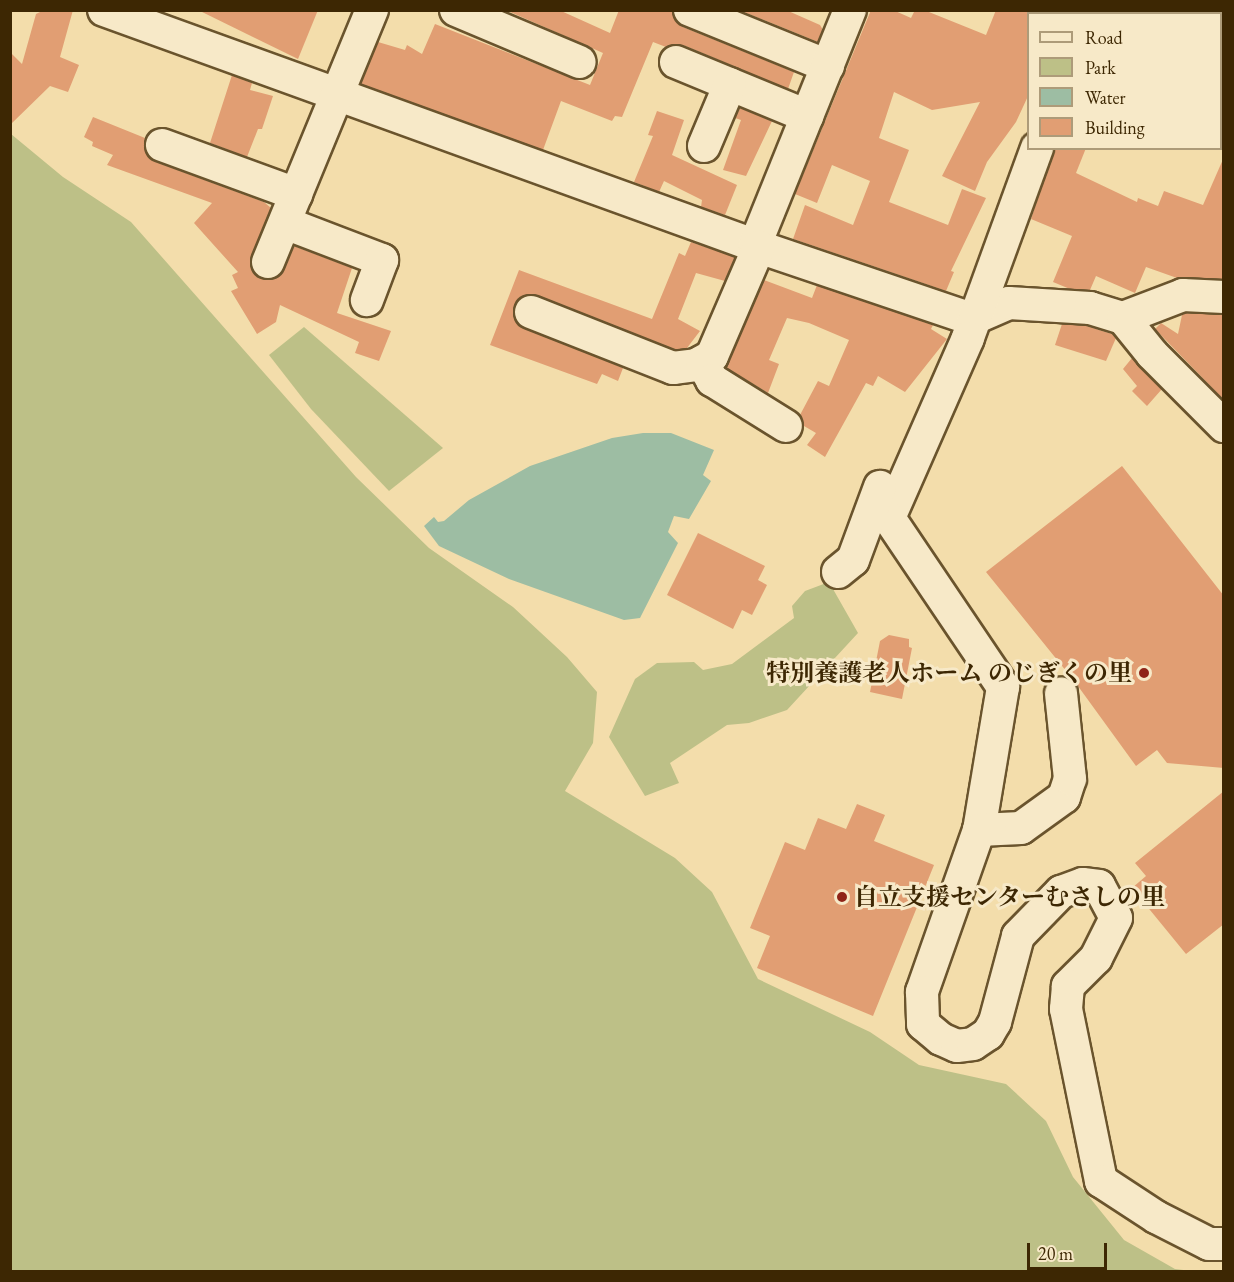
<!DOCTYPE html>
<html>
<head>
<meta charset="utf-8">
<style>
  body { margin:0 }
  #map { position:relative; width:1234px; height:1282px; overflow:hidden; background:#f3ddab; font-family:"EB Garamond","Noto Serif JP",serif }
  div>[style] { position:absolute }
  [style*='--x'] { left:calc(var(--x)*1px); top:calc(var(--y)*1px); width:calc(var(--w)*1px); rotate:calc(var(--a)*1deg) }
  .green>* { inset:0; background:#bdc087 }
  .water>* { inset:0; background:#9dbda3 }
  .building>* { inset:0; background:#e19e73 }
  .roads { filter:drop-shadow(2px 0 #6a542d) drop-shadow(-2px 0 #6a542d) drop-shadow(0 2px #6a542d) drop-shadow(0 -2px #6a542d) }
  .minor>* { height:32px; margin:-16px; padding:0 16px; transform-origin:16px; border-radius:16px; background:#f7e9c8 }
  .dots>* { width:16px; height:16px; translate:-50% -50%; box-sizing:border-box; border:3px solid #f7e9c8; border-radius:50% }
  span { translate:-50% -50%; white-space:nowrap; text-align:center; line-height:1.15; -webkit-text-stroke:6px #f7e9c8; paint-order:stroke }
  .poi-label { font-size:24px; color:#3d2703; font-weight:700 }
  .right { translate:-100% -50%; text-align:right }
  .left { translate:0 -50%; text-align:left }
  .frame { position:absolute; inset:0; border:12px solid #3d2703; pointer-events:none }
  .legend { position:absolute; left:1027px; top:12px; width:195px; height:138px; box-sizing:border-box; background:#f7e9c8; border:2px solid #ad9b79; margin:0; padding:8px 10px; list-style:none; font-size:18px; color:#3d2703 }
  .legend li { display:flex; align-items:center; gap:12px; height:30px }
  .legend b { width:30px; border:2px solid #ad9b79 }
  .scale { position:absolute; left:1027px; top:1243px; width:80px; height:27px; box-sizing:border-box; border:3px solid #3d2703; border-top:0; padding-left:8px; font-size:18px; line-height:21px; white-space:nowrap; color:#3d2703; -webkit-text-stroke:4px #f7e9c8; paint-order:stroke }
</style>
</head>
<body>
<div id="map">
  <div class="green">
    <div style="clip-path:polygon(11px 134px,63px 177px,131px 222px,356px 477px,429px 548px,513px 607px,567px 657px,597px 692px,593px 743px,565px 791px,675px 858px,712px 892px,758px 979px,870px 1032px,919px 1065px,1006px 1084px,1046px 1121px,1073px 1177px,1124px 1240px,1175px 1269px,1192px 1271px,11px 1271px)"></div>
    <div style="clip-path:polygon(304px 327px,443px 448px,389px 491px,311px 409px,269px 355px)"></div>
    <div style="clip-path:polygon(829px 582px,858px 633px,787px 710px,749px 723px,727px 725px,670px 763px,679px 783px,645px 796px,609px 737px,635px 679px,657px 663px,694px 662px,703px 670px,732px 664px,794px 618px,792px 606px,805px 591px)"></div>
  </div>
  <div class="water">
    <div style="clip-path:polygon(643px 433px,671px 433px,714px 450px,703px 475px,711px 481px,689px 519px,674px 516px,668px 532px,678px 543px,640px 618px,624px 620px,509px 579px,439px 546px,424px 526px,434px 517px,438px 522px,444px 521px,469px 500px,530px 466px,612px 438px)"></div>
  </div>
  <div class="building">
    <div style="clip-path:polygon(44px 10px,73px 10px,60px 57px,79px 65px,68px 92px,50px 86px,10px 125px,10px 52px,22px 64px,36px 14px)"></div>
    <div style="clip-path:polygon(198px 10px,318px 10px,298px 59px)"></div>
    <div style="clip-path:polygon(506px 10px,559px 10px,610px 33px,619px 10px,672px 10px,683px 27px,794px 72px,788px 89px,683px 45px,666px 47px,653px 42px,622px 117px,615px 116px,612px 121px,561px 101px,543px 150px,361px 84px,378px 42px,405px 50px,407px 45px,422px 54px,435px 24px,590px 85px,603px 53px)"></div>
    <div style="clip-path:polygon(739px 10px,786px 10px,820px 25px,823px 30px,818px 42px)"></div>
    <div style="clip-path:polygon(871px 10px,893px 10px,911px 18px,915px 10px,924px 10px,986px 35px,996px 10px,1029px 10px,1029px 94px,1016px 122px,987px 162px,975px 191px,942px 176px,980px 102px,932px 110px,894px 92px,879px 138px,909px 150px,889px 202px,948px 225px,962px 189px,986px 198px,951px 271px,954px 272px,946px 291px,793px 239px,805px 205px,853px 225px,870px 181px,832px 165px,817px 203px,795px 194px)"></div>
    <div style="clip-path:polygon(232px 75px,252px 83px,250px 90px,273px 96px,262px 129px,258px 129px,247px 157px,210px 143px)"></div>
    <div style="clip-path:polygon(740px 108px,772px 121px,746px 176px,723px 170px,741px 120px,735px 118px)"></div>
    <div style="clip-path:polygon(657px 111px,684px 120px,672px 155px,737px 185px,725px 215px,701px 207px,702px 200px,664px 181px,659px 192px,634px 182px,653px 136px,648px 135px)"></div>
    <div style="clip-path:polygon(93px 117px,145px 138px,144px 149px,156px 162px,264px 202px,271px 208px,250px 264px,261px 278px,279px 276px,294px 246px,352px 268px,337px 313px,391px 331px,379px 361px,355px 353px,359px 342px,280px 305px,276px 322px,257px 334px,231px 291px,238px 288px,232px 275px,238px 272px,194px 223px,212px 203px,107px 165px,113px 155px,92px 146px,93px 142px,84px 137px)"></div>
    <div style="clip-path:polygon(1054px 148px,1086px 148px,1076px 173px,1137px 202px,1138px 198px,1158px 206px,1164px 191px,1203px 205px,1224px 157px,1224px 279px,1177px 278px,1146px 267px,1135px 293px,1096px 276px,1090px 290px,1070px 289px,1053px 282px,1072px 236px,1031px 219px)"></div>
    <div style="clip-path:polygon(691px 242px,735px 257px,725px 281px,696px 273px,678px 319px,700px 331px,687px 348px,675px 350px,529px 294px,514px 306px,517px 324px,623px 368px,618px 381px,602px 374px,597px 384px,490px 345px,519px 270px,652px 319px,679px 253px,685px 256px)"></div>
    <div style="clip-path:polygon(764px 280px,812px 298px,817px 285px,933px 325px,931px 329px,947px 339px,905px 392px,878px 376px,873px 386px,866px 383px,825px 457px,807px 445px,816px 433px,804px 426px,800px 415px,818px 381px,829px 386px,849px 340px,809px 323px,787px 318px,769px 360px,779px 364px,768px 393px,725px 367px)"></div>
    <div style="clip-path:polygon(1186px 313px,1224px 315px,1224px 400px,1155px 329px,1161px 323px,1178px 334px,1182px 315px)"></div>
    <div style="clip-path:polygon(1062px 324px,1087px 326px,1112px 334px,1116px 338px,1106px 361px,1055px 345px)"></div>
    <div style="clip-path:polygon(1132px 358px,1162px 389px,1147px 406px,1132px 391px,1137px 386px,1123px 369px)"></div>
    <div style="clip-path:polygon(1122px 466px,1224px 596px,1224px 768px,1167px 763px,1157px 750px,1136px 766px,1075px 682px,986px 572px)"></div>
    <div style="clip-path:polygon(698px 533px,765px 566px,758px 580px,767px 585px,752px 615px,742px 610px,733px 629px,667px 595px)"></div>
    <div style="clip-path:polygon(889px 635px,909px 639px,909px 647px,912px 648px,902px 699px,870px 692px,880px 641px)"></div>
    <div style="clip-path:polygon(1224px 791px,1224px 924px,1186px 954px,1132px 888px,1146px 876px,1135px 863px)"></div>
    <div style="clip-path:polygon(857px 804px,885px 815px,874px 841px,934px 865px,873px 1016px,757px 968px,770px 936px,750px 928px,785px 842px,805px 850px,818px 818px,846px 829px)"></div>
  </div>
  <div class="roads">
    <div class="minor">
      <div style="--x:104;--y:10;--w:697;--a:19.89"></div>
      <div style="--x:759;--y:247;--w:225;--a:18.7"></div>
      <div style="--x:972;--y:319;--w:40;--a:-23.4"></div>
      <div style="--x:1009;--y:303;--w:81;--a:3.5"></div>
      <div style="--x:1090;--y:308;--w:34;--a:17"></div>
      <div style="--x:1123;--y:318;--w:46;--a:51.1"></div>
      <div style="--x:1152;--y:354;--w:102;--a:45"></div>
      <div style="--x:456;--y:10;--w:134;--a:22.8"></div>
      <div style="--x:690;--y:10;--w:149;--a:22.1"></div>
      <div style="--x:1091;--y:14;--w:4;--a:-76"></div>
      <div style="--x:676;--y:62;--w:142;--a:22.4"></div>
      <div style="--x:162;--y:145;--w:143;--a:20.1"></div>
      <div style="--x:704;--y:146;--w:67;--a:-67.2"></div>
      <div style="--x:1037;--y:148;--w:202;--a:110"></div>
      <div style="--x:968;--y:338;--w:197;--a:113.7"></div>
      <div style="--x:889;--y:518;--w:204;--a:56"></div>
      <div style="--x:1003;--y:687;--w:145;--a:99.5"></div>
      <div style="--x:979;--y:830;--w:172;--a:109.4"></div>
      <div style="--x:922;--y:992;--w:32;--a:88"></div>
      <div style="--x:923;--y:1024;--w:23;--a:40"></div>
      <div style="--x:941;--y:1039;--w:17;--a:24"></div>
      <div style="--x:957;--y:1046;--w:16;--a:-7"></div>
      <div style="--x:973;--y:1044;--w:18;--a:-34"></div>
      <div style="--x:988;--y:1034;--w:14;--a:-60"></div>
      <div style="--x:995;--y:1022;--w:89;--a:-75"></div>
      <div style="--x:1018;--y:936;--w:62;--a:-45.7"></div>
      <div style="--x:1061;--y:892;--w:23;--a:-20"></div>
      <div style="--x:1083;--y:884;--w:16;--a:7"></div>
      <div style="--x:1099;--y:886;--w:36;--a:62"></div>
      <div style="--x:1116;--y:918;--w:45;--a:116.6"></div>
      <div style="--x:1096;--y:958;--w:40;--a:135"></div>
      <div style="--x:1068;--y:986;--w:23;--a:95"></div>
      <div style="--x:1066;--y:1009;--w:176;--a:78.5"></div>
      <div style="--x:1101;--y:1181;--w:66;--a:33.2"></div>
      <div style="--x:1156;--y:1217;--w:59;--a:27"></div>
      <div style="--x:1209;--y:1244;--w:15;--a:0"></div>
      <div style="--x:285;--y:223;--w:104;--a:20.9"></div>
      <div style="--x:382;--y:260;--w:43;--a:110.6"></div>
      <div style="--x:755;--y:245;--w:253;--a:-68"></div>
      <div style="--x:268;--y:262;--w:273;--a:-67.6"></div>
      <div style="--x:531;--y:312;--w:153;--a:21.5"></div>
      <div style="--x:673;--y:368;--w:23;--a:-7"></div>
      <div style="--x:696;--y:365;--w:18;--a:-29"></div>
      <div style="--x:712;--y:356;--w:119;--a:-66.7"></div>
      <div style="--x:1123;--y:318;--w:64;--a:-21"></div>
      <div style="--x:1183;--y:295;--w:41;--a:2.8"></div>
      <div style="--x:702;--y:362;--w:21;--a:61"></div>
      <div style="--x:712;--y:380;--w:87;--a:31.9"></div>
      <div style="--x:838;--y:572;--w:19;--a:-39"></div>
      <div style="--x:853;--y:560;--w:78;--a:-69.7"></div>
      <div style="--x:979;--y:830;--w:42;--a:-2.7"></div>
      <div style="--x:1021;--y:828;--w:53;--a:-35.8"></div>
      <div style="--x:1064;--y:797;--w:19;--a:-72"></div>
      <div style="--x:1070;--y:779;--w:86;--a:-96"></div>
    </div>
  </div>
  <div class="dots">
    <div style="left:1144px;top:673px;background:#8f2418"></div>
    <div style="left:842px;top:897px;background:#8f2418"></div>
  </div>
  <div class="poi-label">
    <span class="right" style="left:1132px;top:673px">特別養護老人ホーム のじぎくの里</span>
    <span class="left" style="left:854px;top:897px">自立支援センターむさしの里</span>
  </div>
  <div class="frame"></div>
  <ul class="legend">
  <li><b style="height:8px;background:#f7e9c8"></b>Road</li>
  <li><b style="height:16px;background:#bdc087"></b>Park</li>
  <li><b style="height:16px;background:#9dbda3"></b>Water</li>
  <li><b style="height:16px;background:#e19e73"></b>Building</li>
  </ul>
  <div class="scale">20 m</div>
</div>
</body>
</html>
